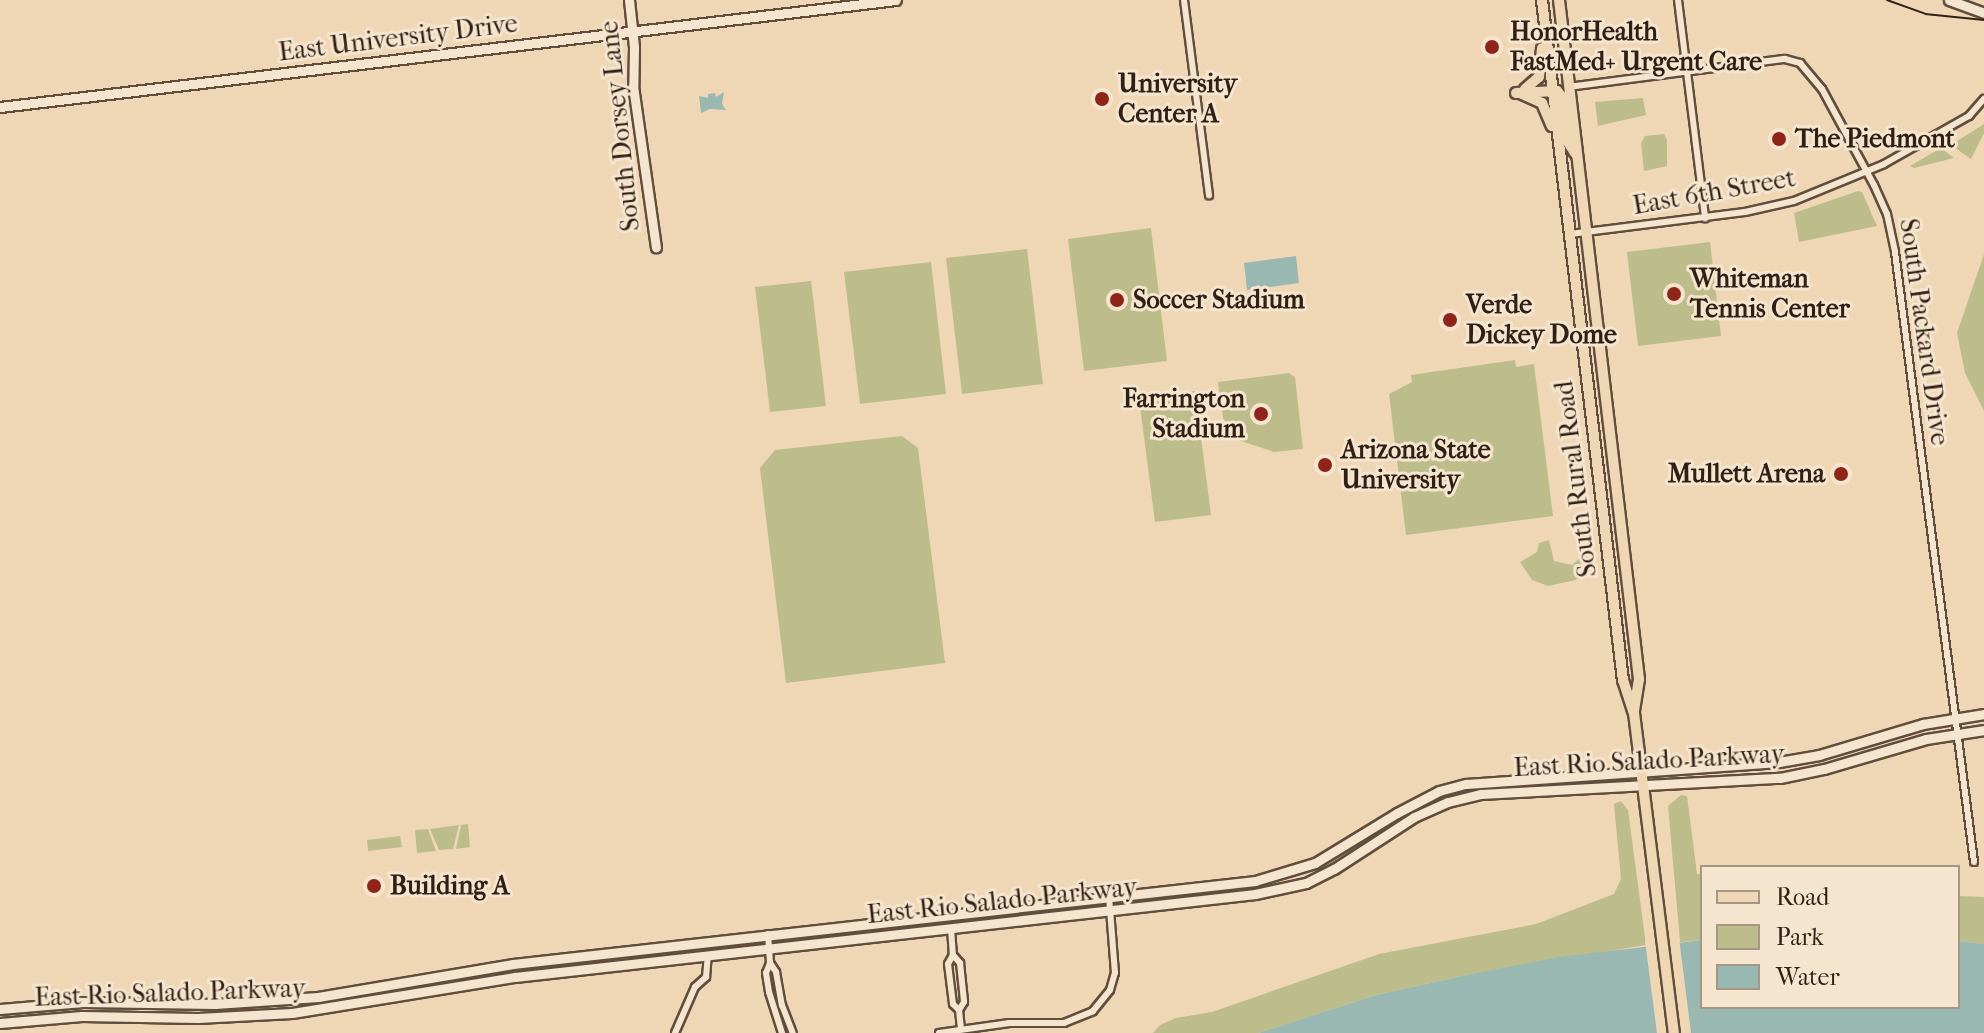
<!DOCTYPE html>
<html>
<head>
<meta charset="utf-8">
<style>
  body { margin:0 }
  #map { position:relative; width:1984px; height:1033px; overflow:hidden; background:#efd7b5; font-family:"IM FELL French Canon",serif }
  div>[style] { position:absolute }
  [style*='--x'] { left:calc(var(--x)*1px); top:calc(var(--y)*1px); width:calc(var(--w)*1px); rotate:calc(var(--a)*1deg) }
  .green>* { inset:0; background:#bcbd8b }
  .water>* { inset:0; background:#9ab8b2 }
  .pier>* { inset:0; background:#efd7b5 }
  .roads { filter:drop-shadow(2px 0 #604d3c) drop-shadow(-2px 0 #604d3c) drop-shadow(0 2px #604d3c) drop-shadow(0 -2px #604d3c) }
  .street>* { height:6px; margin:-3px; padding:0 3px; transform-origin:3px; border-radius:3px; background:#f5e5cf }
  .secondary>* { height:9px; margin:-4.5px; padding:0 4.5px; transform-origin:4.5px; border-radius:4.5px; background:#f5e5cf }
  .primary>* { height:10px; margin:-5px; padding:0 5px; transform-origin:5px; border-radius:5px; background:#efd7b5 }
  .tram>* { height:2px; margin:-1px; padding:0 1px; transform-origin:1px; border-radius:1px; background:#301f14 }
  .dots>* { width:22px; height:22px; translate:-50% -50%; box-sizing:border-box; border:4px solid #f5e5cf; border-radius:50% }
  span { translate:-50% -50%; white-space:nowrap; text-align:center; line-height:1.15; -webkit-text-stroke:6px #f5e5cf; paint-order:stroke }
  .poi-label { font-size:26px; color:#301f14; font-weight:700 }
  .left { translate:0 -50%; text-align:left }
  .right { translate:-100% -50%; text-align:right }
  .street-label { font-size:26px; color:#301f14 }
  .legend { position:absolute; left:1700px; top:865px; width:260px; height:144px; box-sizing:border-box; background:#f5e5cf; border:2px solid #a69684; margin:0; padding:10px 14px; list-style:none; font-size:24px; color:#301f14 }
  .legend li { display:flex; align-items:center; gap:16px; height:40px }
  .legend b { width:40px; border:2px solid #a69684 }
</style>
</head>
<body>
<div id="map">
  <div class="green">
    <div style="clip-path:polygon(1643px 98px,1646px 115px,1598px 126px,1595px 102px)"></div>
    <div style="clip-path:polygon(1984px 124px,1984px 133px,1971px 159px,1951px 145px)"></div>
    <div style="clip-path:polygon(1664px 134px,1667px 140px,1667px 166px,1644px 171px,1641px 143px,1645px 136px)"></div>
    <div style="clip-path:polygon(1941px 148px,1954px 158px,1914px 168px,1910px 166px)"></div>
    <div style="clip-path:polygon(1858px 191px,1862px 192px,1877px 226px,1799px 242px,1794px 213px)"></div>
    <div style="clip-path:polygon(1151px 228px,1167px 361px,1084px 371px,1068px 239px)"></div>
    <div style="clip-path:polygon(1710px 242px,1721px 336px,1638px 346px,1627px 252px)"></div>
    <div style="clip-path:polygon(1027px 249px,1043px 384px,962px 394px,946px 258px)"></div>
    <div style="clip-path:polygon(1984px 254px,1984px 411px,1965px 373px,1957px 333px)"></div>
    <div style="clip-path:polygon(931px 262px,946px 394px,860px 404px,844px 272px)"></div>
    <div style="clip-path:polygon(811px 281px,826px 406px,770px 412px,755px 287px)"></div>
    <div style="clip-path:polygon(1515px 360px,1516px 367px,1534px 364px,1553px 516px,1406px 535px,1389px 394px,1412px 382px,1411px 375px)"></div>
    <div style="clip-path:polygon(1289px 373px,1295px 377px,1303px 449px,1274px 452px,1238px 440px,1223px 418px,1218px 382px)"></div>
    <div style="clip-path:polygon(1195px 391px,1211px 515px,1155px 522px,1139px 398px)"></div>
    <div style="clip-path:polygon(902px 436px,918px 448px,945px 663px,786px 683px,760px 468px,775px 450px)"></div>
    <div style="clip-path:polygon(1549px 540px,1554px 561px,1572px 565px,1586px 553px,1591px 568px,1576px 580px,1548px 586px,1532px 580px,1520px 562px,1537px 552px,1539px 543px)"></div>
    <div style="clip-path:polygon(1681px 795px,1687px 796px,1697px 874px,1702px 874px,1702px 940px,1680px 942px,1668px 806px)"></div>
    <div style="clip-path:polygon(1621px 801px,1628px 810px,1646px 945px,1471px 974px,1376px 995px,1258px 1033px,1153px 1033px,1160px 1025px,1176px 1018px,1212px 1012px,1379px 954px,1536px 924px,1614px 894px,1621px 879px,1614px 804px)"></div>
    <div style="clip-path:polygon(468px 824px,470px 847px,456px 849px,461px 825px)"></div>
    <div style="clip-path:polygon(459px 825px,453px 849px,439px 850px,430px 829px)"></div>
    <div style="clip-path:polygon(428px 829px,436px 851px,417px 853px,415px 830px)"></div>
    <div style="clip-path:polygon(400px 836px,402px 847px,368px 851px,367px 840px)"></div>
    <div style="clip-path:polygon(1958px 896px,1984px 897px,1984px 944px,1958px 941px)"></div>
  </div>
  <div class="water">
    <div style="clip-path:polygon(724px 92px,722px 104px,726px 110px,710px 109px,701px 113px,699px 96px,708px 98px,708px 94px,715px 93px,716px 97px)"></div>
    <div style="clip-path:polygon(1296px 256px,1299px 283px,1247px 290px,1244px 263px)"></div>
    <div style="clip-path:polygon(1702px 940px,1702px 1007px,1958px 1007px,1958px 941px,1984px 944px,1984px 1033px,1258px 1033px,1376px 995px,1471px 974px,1559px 957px)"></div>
  </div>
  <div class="pier">
    <div style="clip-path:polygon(1679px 938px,1691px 1033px,1657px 1033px,1645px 941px)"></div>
  </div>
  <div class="roads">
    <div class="street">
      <div style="--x:1184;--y:0;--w:197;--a:82.7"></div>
      <div style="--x:1678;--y:0;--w:220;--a:82.9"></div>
      <div style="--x:1568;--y:87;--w:219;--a:-7.4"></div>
      <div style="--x:1785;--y:59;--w:16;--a:15"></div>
      <div style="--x:1800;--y:63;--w:34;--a:50"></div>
      <div style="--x:1822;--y:89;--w:109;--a:61.6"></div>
      <div style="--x:1874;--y:185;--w:32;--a:66"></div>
      <div style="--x:1887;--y:214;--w:39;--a:78"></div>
      <div style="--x:1895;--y:252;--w:615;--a:82.62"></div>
      <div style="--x:1570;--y:234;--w:176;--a:-7.2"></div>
      <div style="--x:1745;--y:212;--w:50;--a:-12.7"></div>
      <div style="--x:1794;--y:201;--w:97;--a:-22.3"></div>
      <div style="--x:1884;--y:164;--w:98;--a:-29.5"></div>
      <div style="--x:1969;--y:116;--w:23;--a:-49"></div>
      <div style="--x:951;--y:928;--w:27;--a:86"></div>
      <div style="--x:768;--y:934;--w:29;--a:86"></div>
      <div style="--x:959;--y:1010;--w:8;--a:-135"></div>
      <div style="--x:953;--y:1004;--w:40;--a:-97.1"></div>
      <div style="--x:948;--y:964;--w:10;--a:-61"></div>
      <div style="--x:953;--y:955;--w:11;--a:49"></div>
      <div style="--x:960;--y:963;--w:39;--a:84"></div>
      <div style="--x:964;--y:1002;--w:9;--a:122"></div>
      <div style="--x:959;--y:1010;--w:18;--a:84"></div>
      <div style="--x:675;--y:1033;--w:50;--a:-66.5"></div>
      <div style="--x:695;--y:987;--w:15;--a:-42"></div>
      <div style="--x:706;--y:977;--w:21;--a:-85"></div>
      <div style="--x:782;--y:1033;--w:43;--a:-107.6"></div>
      <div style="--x:769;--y:992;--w:19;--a:-99"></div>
      <div style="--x:766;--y:973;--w:11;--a:-68"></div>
      <div style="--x:770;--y:963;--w:11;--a:56"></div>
      <div style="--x:776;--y:972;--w:34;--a:80"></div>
      <div style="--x:782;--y:1005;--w:30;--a:69"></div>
      <div style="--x:939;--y:1033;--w:71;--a:-8.1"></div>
      <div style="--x:1009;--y:1023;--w:55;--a:0"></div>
      <div style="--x:1064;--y:1023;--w:31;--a:-22"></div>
      <div style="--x:1093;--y:1011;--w:27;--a:-51"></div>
      <div style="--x:1110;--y:990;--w:18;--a:-74"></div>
      <div style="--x:1115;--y:973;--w:76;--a:-94.5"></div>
    </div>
    <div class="secondary">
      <div style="--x:629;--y:0;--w:47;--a:83.9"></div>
      <div style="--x:634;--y:47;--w:39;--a:91"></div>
      <div style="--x:633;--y:86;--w:163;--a:81.9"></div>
      <div style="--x:1949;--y:0;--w:37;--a:20"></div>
      <div style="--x:0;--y:107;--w:902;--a:-6.81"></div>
      <div style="--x:0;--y:1009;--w:83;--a:-4.8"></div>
      <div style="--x:83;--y:1002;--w:132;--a:0.9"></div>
      <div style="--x:215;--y:1004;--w:103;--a:-3.9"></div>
      <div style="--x:318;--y:997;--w:198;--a:-9.6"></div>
      <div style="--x:513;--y:964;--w:747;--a:-6.38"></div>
      <div style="--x:1255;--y:881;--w:63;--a:-16.7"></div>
      <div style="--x:1315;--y:863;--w:96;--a:-31.4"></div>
      <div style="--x:1397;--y:813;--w:47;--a:-27.6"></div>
      <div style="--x:1439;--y:791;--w:28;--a:-15"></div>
      <div style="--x:1466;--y:784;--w:314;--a:-4"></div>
      <div style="--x:1779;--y:762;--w:41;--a:-9.9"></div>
      <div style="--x:1819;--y:755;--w:109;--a:-16.6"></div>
      <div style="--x:1923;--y:724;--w:62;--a:-9.3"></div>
      <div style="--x:0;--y:1023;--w:82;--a:-4.9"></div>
      <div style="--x:82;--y:1016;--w:116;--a:1"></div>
      <div style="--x:198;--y:1018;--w:94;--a:-3"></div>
      <div style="--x:292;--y:1013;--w:226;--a:-9.2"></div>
      <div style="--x:515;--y:977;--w:745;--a:-6.4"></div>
      <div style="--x:1255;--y:894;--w:52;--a:-12.2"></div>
      <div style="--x:1306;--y:883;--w:31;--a:-27"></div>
      <div style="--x:1334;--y:869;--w:95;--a:-33"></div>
      <div style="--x:1414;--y:817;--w:37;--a:-24"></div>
      <div style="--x:1448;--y:802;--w:34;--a:-14"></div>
      <div style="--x:1481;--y:794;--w:299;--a:-3.1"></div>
      <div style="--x:1780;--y:778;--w:45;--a:-11.6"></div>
      <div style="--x:1824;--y:769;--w:106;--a:-16.4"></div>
      <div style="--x:1926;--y:739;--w:59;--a:-8.8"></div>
    </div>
    <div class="primary">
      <div style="--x:1542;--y:0;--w:685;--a:83.21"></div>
      <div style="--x:1623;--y:680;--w:35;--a:72"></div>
      <div style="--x:1634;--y:713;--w:322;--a:82.9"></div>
      <div style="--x:1559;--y:0;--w:684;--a:83.28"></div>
      <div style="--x:1639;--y:679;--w:32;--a:99"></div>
      <div style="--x:1525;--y:89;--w:18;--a:-41"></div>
      <div style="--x:1539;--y:77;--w:29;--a:-84"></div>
      <div style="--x:1516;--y:93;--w:41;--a:-2.8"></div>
      <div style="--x:1557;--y:91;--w:6;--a:51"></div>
      <div style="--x:1561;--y:96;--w:43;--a:83.4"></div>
      <div style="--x:1566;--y:139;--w:17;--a:57"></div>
      <div style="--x:1522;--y:94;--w:22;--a:24"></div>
      <div style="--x:1542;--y:103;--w:25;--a:67"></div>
    </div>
  </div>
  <div class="tram">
    <div style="--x:1887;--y:0;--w:41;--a:19.7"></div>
    <div style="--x:1926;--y:14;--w:58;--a:5.9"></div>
  </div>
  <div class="dots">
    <div style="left:1492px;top:47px;background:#8f2418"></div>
    <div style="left:1102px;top:99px;background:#8f2418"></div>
    <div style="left:1779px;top:139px;background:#8f2418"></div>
    <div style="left:1674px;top:294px;background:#8f2418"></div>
    <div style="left:1117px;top:300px;background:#8f2418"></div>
    <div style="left:1450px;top:320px;background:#8f2418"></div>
    <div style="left:1261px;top:414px;background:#8f2418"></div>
    <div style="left:1325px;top:465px;background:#8f2418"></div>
    <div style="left:1841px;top:474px;background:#8f2418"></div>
    <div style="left:374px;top:886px;background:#8f2418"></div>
  </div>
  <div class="poi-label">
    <span class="left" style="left:1510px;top:47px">HonorHealth<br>FastMed+ Urgent Care</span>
    <span class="left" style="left:1118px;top:99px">University<br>Center A</span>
    <span class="left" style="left:1795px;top:139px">The Piedmont</span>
    <span class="left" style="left:1690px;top:294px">Whiteman<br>Tennis Center</span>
    <span class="left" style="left:1133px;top:300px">Soccer Stadium</span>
    <span class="left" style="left:1466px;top:320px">Verde<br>Dickey Dome</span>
    <span class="right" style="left:1245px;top:414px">Farrington<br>Stadium</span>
    <span class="left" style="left:1341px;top:465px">Arizona State<br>University</span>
    <span class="right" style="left:1825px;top:474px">Mullett Arena</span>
    <span class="left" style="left:390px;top:886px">Building A</span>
  </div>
  <div class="street-label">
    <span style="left:398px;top:38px;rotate:-7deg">East University Drive</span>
    <span style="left:620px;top:126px;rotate:-96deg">South Dorsey Lane</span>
    <span style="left:1714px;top:192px;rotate:-10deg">East 6th Street</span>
    <span style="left:1924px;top:332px;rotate:82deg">South Packard Drive</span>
    <span style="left:1576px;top:479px;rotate:-97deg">South Rural Road</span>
    <span style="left:1649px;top:761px;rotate:-3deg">East Rio Salado Parkway</span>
    <span style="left:1002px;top:901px;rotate:-6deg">East Rio Salado Parkway</span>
    <span style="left:170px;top:993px;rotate:-2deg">East Rio Salado Parkway</span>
  </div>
  <ul class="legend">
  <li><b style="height:10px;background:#efd7b5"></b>Road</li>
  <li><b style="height:22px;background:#bcbd8b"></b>Park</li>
  <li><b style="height:22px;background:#9ab8b2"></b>Water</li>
  </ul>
</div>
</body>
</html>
